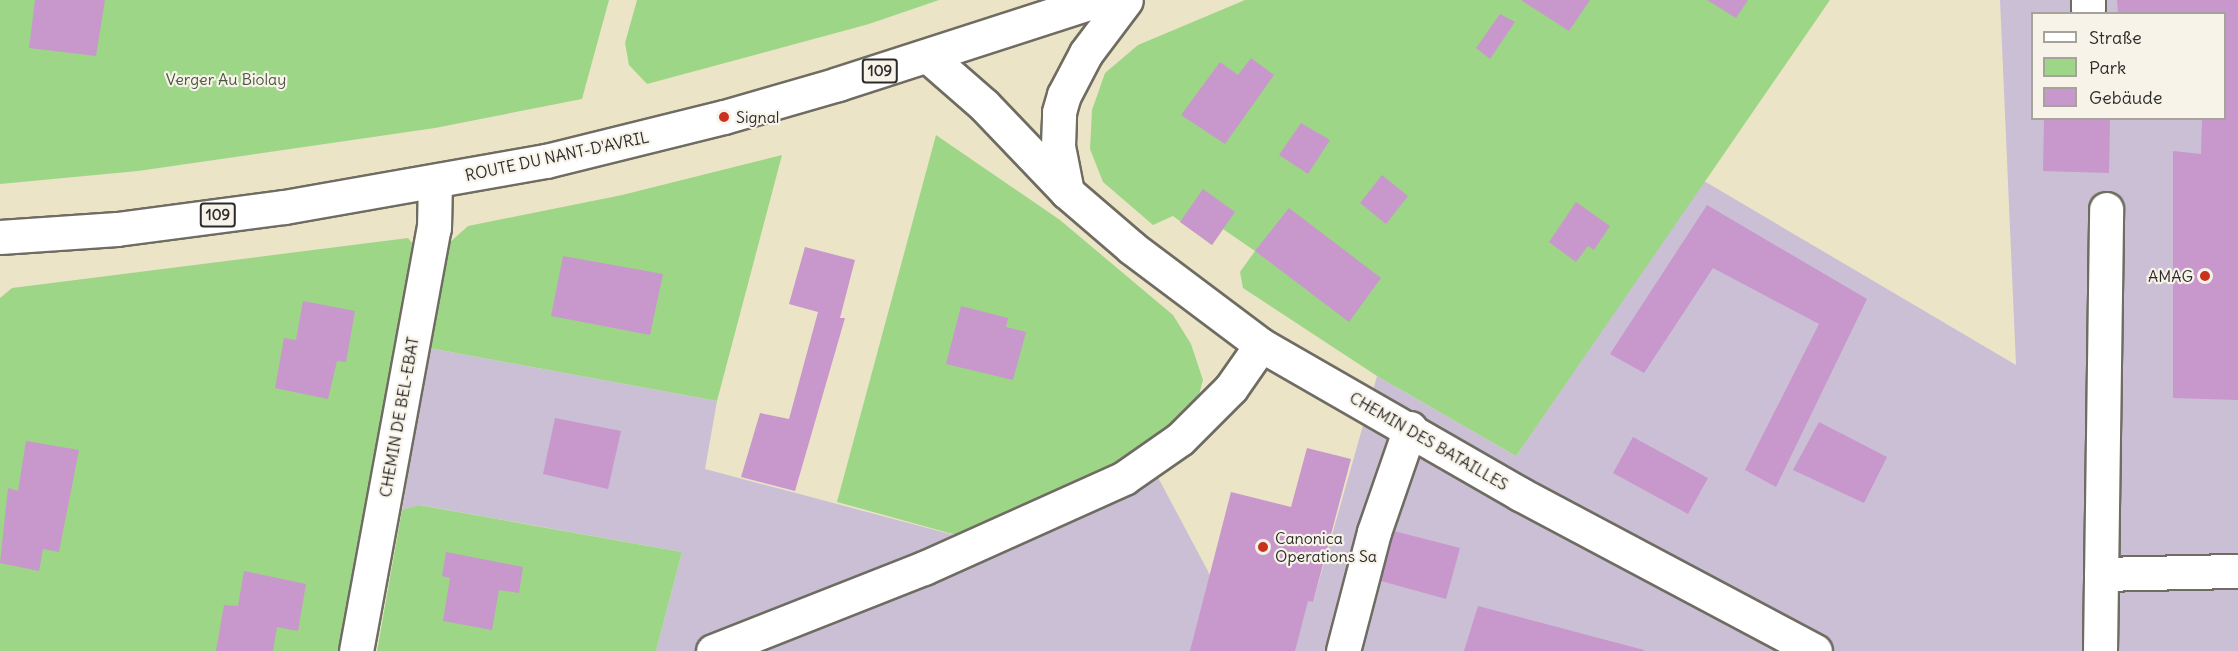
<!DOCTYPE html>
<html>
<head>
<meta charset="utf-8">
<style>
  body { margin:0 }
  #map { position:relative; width:2238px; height:651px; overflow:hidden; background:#ece4c7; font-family:Delius,sans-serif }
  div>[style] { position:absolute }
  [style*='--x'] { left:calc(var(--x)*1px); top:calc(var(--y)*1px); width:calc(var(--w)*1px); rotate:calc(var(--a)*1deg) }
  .industrial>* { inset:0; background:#cbbfd5 }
  .green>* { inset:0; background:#9ed688 }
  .building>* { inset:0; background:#c897cb }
  .roads { filter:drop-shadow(2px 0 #6f6c62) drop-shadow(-2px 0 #6f6c62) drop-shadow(0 2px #6f6c62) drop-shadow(0 -2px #6f6c62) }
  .minor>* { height:33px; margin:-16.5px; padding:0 16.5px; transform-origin:16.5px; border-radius:16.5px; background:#fff }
  .major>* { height:33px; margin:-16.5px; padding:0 16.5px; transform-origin:16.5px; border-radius:16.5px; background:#fff }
  .dots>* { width:16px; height:16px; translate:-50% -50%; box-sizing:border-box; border:3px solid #f7f3e8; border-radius:50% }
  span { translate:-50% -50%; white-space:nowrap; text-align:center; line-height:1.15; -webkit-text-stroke:4.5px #f7f3e8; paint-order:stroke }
  .shield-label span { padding:2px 4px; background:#f7f3e8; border:2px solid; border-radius:4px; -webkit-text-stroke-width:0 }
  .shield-label { font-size:15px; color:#2b2b2b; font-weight:700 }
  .park-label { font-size:16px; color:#485642 }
  .poi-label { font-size:16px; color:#2b2b2b }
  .left { translate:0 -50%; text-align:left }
  .right { translate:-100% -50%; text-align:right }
  .street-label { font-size:16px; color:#2b2b2b }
  .legend { position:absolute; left:2031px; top:12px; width:195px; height:108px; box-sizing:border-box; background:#f7f3e8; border:2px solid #a5a39c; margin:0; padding:8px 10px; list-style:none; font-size:18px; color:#2b2b2b }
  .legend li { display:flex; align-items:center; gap:12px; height:30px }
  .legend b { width:30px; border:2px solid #a5a39c }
</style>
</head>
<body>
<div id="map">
  <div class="industrial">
    <div style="clip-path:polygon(evenodd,2000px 0,2238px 0,2238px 651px,656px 651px,682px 552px,420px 505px,402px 510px,429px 348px,717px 401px,705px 469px,1003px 548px,1153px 468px,1210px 575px,1313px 602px,1377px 376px,1516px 456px,1704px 181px,2016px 365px,2000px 0,2032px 14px,2224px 14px,2224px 118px,2032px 118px,2032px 14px)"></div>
  </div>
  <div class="green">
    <div style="clip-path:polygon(0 0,609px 0,582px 99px,435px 128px,138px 171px,0 184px)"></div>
    <div style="clip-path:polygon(637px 0,939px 0,869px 24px,647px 84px,629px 65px,625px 43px)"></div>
    <div style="clip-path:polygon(1245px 0,1830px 0,1516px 456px,1377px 376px,1243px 288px,1240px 272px,1255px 251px,1223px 229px,1212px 245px,1173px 216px,1153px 225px,1103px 182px,1090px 149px,1092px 110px,1105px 73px,1138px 45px)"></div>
    <div style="clip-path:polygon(936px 135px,1060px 220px,1173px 315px,1191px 344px,1203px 380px,1190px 428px,1003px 548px,837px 502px)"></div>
    <div style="clip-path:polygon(782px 155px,717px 401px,429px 348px,448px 244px,468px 226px,622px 195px)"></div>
    <div style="clip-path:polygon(408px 238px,418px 250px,342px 651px,0 651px,0 298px,12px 288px)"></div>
    <div style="clip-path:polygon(419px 505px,682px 552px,656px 651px,377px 651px,402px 510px)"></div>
  </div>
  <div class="building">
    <div style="clip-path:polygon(35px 0,105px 0,96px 56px,29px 48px)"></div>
    <div style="clip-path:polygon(1521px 0,1590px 0,1569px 31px)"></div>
    <div style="clip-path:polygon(1707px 0,1748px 0,1736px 18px)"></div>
    <div style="clip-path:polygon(2117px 0,2238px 0,2238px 400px,2173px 398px,2173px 151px,2201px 154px,2202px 118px,2224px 118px,2224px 14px,2118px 14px)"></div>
    <div style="clip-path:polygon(1500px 14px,1515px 22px,1490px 59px,1476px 48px)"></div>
    <div style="clip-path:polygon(1251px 58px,1274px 75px,1225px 144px,1181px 115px,1220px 62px,1238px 75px)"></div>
    <div style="clip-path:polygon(2044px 118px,2110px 118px,2109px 173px,2043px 171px)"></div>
    <div style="clip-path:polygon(1301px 123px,1330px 140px,1308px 174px,1279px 155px)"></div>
    <div style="clip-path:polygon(1382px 175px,1408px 196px,1386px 224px,1360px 203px)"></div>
    <div style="clip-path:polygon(1203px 189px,1235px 212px,1212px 245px,1180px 222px)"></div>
    <div style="clip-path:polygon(1576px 202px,1610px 226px,1594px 250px,1588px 246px,1576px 262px,1549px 242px)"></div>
    <div style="clip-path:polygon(1707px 205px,1867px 299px,1776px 487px,1745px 470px,1819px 324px,1713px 268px,1644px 373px,1610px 354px)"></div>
    <div style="clip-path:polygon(1289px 208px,1381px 278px,1349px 322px,1255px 251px)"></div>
    <div style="clip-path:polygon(805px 247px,855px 260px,840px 318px,845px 318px,795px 491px,741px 477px,760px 413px,789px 419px,818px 312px,789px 304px)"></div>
    <div style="clip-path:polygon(563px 256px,663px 274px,650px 335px,551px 316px)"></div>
    <div style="clip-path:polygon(303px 301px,355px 311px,346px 362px,337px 361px,328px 399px,275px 388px,284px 338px,296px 340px)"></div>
    <div style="clip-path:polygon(961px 306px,1008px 318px,1006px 327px,1026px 332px,1013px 380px,946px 364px)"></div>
    <div style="clip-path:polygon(555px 418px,621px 431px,608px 489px,543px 474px)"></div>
    <div style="clip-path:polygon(1819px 422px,1887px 457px,1864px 503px,1793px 470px)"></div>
    <div style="clip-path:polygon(1633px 437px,1708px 478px,1688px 514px,1613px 473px)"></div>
    <div style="clip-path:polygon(26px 441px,79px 450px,59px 552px,43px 549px,39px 571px,0 563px,8px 488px,18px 491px)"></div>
    <div style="clip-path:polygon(1307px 448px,1351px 459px,1313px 602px,1308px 601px,1295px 651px,1190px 651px,1231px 492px,1291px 507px)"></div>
    <div style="clip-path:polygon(1394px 531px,1460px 548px,1446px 599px,1381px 581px)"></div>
    <div style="clip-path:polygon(446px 552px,523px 567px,519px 593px,499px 590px,492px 630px,443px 621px,450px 578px,442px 576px)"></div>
    <div style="clip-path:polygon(244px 571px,306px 584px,298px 631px,277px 627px,273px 651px,216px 651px,224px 605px,238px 606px)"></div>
    <div style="clip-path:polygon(1478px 606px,1644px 650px,1644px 651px,1464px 651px)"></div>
  </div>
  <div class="roads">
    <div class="minor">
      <div style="--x:2088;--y:9;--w:9;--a:-90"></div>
      <div style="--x:929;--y:57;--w:73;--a:41.1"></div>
      <div style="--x:984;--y:105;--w:120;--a:46.3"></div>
      <div style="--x:1067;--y:192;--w:86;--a:40.7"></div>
      <div style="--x:1132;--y:248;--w:161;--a:36.9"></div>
      <div style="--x:1261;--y:345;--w:299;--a:29.9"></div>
      <div style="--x:1520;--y:494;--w:334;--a:28"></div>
      <div style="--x:1067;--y:192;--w:47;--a:-101.1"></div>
      <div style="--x:1058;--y:146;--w:34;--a:-88"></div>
      <div style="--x:1059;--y:112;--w:18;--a:-74"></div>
      <div style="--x:1064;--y:95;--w:47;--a:-62.4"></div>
      <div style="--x:1086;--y:53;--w:66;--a:-53"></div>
      <div style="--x:2101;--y:574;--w:137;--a:-1.3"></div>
      <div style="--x:356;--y:651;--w:430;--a:-79.6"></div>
      <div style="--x:434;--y:228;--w:47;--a:-88.8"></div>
      <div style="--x:713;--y:651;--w:227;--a:-21.5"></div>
      <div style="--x:924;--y:568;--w:219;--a:-24.2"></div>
      <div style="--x:1124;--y:478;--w:68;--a:-34.9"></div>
      <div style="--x:1180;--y:439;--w:72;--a:-45"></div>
      <div style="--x:1231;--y:388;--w:52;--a:-55.1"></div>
      <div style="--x:1343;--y:651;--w:123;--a:-75.4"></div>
      <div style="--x:1374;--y:532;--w:110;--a:-70.9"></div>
      <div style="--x:2100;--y:651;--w:442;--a:-89.2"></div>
    </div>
    <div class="major">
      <div style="--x:0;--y:237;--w:117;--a:-3.9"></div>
      <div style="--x:117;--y:229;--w:169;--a:-7.5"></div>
      <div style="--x:285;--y:207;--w:265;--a:-10"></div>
      <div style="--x:546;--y:161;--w:183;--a:-13.9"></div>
      <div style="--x:724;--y:117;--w:119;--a:-16.1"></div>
      <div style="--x:838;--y:84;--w:273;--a:-17.9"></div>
    </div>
  </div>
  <div class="dots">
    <div style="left:724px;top:117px;background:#c8321e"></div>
    <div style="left:2205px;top:276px;background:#c8321e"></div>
    <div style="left:1263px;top:547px;background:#c8321e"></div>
  </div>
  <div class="shield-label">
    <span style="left:880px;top:71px">109</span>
    <span style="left:218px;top:215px">109</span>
  </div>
  <div class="park-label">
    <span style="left:226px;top:79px">Verger Au Biolay</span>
  </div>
  <div class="poi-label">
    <span class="left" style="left:736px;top:117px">Signal</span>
    <span class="right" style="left:2193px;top:276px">AMAG</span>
    <span class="left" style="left:1275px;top:547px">Canonica<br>Operations Sa</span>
  </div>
  <div class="street-label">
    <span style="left:557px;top:156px;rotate:-12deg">ROUTE DU NANT-D'AVRIL</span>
    <span style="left:399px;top:417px;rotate:-80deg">CHEMIN DE BEL-EBAT</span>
    <span style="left:1429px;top:441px;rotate:30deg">CHEMIN DES BATAILLES</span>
  </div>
  <ul class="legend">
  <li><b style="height:8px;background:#fff"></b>Straße</li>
  <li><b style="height:16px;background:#9ed688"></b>Park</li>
  <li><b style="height:16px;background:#c897cb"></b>Gebäude</li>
  </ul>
</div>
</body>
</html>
